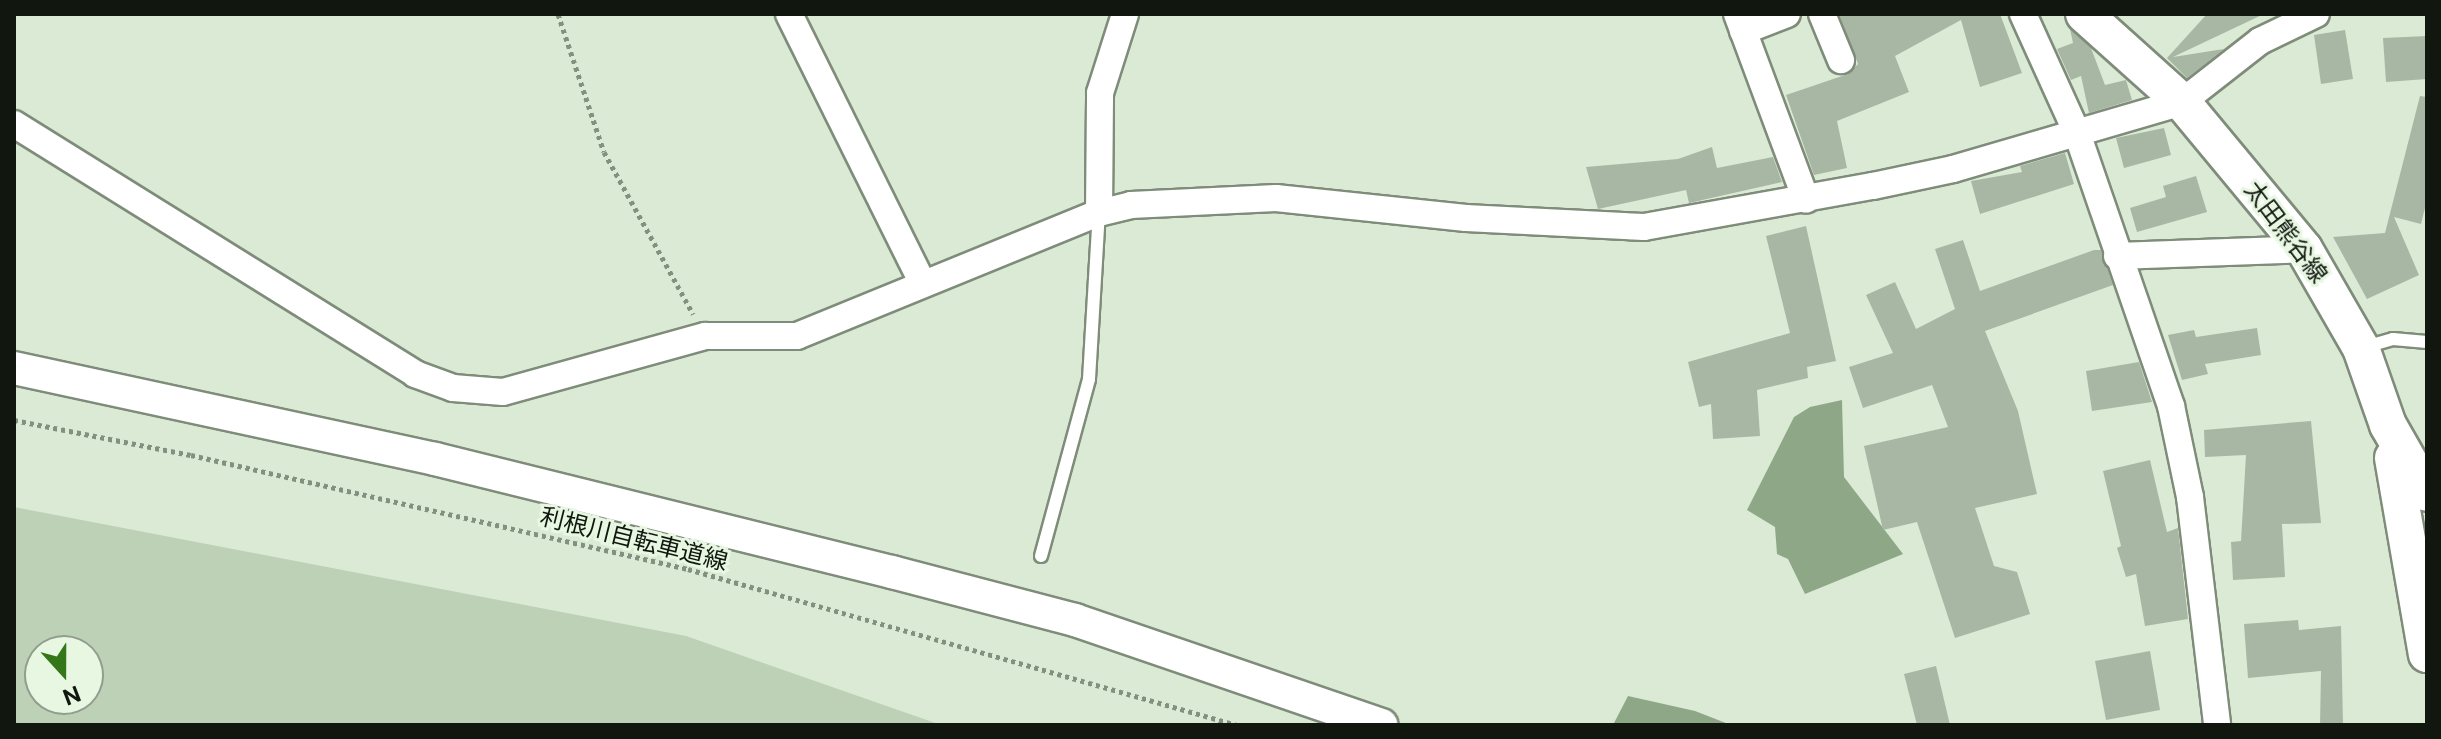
<!DOCTYPE html>
<html>
<head>
<meta charset="utf-8">
<style>
  body { margin:0 }
  #map { position:relative; width:2441px; height:739px; overflow:hidden; background:#daead5; font-family:"Public Sans","Noto Sans JP",sans-serif }
  div>[style] { position:absolute }
  [style*='--x'] { left:calc(var(--x)*1px); top:calc(var(--y)*1px); width:calc(var(--w)*1px); rotate:calc(var(--a)*1deg) }
  .green>* { inset:0; background:#bcd1b6 }
  .forest>* { inset:0; background:#8ea786 }
  .building>* { inset:0; background:#a8b7a3 }
  .path>* { height:5px; margin-top:-2.5px; transform-origin:0; background:repeating-linear-gradient(90deg,#838f7f 0 4px,transparent 0 8px) }
  .roads { filter:drop-shadow(2px 0 #7e8c79) drop-shadow(-2px 0 #7e8c79) drop-shadow(0 2px #7e8c79) drop-shadow(0 -2px #7e8c79) }
  .service>* { height:12px; margin:-6px; padding:0 6px; transform-origin:6px; border-radius:6px; background:#fff }
  .minor>* { height:26px; margin:-13px; padding:0 13px; transform-origin:13px; border-radius:13px; background:#fff }
  .tertiary>* { height:32px; margin:-16px; padding:0 16px; transform-origin:16px; border-radius:16px; background:#fff }
  .secondary>* { height:36px; margin:-18px; padding:0 18px; transform-origin:18px; border-radius:18px; background:#fff }
  span { translate:-50% -50%; white-space:nowrap; text-align:center; line-height:1.15; -webkit-text-stroke:6px #e7f7e2; paint-order:stroke }
  .street-label { font-size:24px; color:#11170f }
  .frame { position:absolute; inset:0; border:16px solid #11170f; pointer-events:none }
  .north { position:absolute; left:24px; top:635px; width:80px; height:80px; box-sizing:border-box; background:#e7f7e2; border:2px solid #919d8e; border-radius:50%; rotate:159deg; font-size:22px; font-weight:700; line-height:32px; text-align:center; color:#11170f }
  .north::after { content:''; display:block; margin:auto; width:28px; height:36px; background:#337718; clip-path:polygon(50% 0,100% 100%,50% 72%,0 100%) }
</style>
</head>
<body>
<div id="map">
  <div class="green">
    <div style="clip-path:polygon(evenodd,14px 507px,686px 636px,941px 725px,14px 725px,14px 507px,40px 651px,88px 651px,88px 699px,40px 699px,40px 651px)"></div>
  </div>
  <div class="forest">
    <div style="clip-path:polygon(1842px 400px,1844px 477px,1903px 554px,1805px 594px,1788px 559px,1777px 554px,1775px 527px,1747px 510px,1794px 417px,1810px 407px)"></div>
    <div style="clip-path:polygon(1628px 696px,1695px 711px,1731px 725px,1613px 725px)"></div>
  </div>
  <div class="building">
    <div style="clip-path:polygon(1839px 14px,2000px 14px,2022px 73px,1980px 87px,1961px 20px,1895px 56px,1909px 92px,1837px 121px,1847px 168px,1814px 175px,1786px 95px,1848px 74px,1858px 64px)"></div>
    <div style="clip-path:polygon(2207px 14px,2264px 14px,2173px 57px,2224px 49px,2187px 78px,2167px 58px)"></div>
    <div style="clip-path:polygon(2070px 29px,2091px 48px,2105px 85px,2126px 80px,2132px 100px,2089px 113px,2081px 76px,2071px 80px,2057px 49px,2073px 43px)"></div>
    <div style="clip-path:polygon(2345px 30px,2353px 79px,2321px 84px,2314px 35px)"></div>
    <div style="clip-path:polygon(2427px 36px,2427px 79px,2386px 82px,2383px 38px)"></div>
    <div style="clip-path:polygon(2420px 96px,2427px 97px,2427px 200px,2421px 224px,2394px 217px,2419px 275px,2367px 299px,2333px 237px,2385px 233px)"></div>
    <div style="clip-path:polygon(2164px 128px,2171px 155px,2124px 168px,2116px 138px)"></div>
    <div style="clip-path:polygon(1712px 147px,1717px 168px,1773px 157px,1782px 182px,1689px 203px,1686px 190px,1598px 209px,1586px 167px,1678px 159px)"></div>
    <div style="clip-path:polygon(2065px 153px,2074px 184px,1980px 214px,1971px 181px,2022px 172px,2020px 166px)"></div>
    <div style="clip-path:polygon(2196px 176px,2207px 212px,2137px 232px,2130px 208px,2166px 197px,2163px 186px)"></div>
    <div style="clip-path:polygon(1806px 226px,1836px 361px,1807px 367px,1808px 378px,1757px 390px,1760px 436px,1713px 439px,1711px 404px,1699px 407px,1688px 362px,1790px 333px,1766px 236px)"></div>
    <div style="clip-path:polygon(1963px 240px,1980px 291px,2094px 250px,2101px 250px,2113px 285px,1985px 331px,2018px 411px,2037px 494px,1975px 508px,1994px 566px,2017px 572px,2030px 614px,1955px 638px,1917px 522px,1883px 530px,1864px 446px,1948px 427px,1932px 385px,1863px 408px,1849px 367px,1893px 353px,1866px 295px,1895px 282px,1916px 329px,1955px 309px,1935px 249px)"></div>
    <div style="clip-path:polygon(2257px 328px,2261px 355px,2205px 364px,2208px 374px,2182px 380px,2168px 335px,2194px 330px,2196px 337px)"></div>
    <div style="clip-path:polygon(2139px 362px,2152px 402px,2092px 411px,2086px 371px)"></div>
    <div style="clip-path:polygon(2311px 421px,2321px 523px,2282px 524px,2285px 577px,2233px 580px,2231px 542px,2241px 541px,2246px 455px,2205px 457px,2204px 430px)"></div>
    <div style="clip-path:polygon(2150px 460px,2167px 532px,2178px 528px,2188px 619px,2145px 626px,2136px 574px,2126px 577px,2117px 548px,2121px 546px,2103px 471px)"></div>
    <div style="clip-path:polygon(2298px 620px,2299px 630px,2341px 626px,2343px 725px,2320px 725px,2321px 671px,2248px 678px,2244px 624px)"></div>
    <div style="clip-path:polygon(2150px 651px,2160px 710px,2106px 720px,2095px 661px)"></div>
    <div style="clip-path:polygon(1936px 666px,1950px 725px,1917px 725px,1904px 674px)"></div>
  </div>
  <div class="path">
    <div style="--x:558;--y:14;--w:145;--a:71.6"></div>
    <div style="--x:604;--y:152;--w:185;--a:61.2"></div>
    <div style="--x:14;--y:420;--w:180;--a:11.2"></div>
    <div style="--x:191;--y:455;--w:510;--a:12.92"></div>
    <div style="--x:688;--y:569;--w:571;--a:15.86"></div>
  </div>
  <div class="roads">
    <div class="service">
      <div style="--x:2365;--y:347;--w:29;--a:-16"></div>
      <div style="--x:2393;--y:339;--w:34;--a:5"></div>
      <div style="--x:1041;--y:556;--w:183;--a:-74.8"></div>
      <div style="--x:1089;--y:379;--w:166;--a:-86.6"></div>
    </div>
    <div class="minor">
      <div style="--x:789;--y:14;--w:301;--a:63.6"></div>
      <div style="--x:1737;--y:14;--w:198;--a:69.6"></div>
      <div style="--x:1822;--y:14;--w:50;--a:67.6"></div>
      <div style="--x:2023;--y:14;--w:131;--a:65.6"></div>
      <div style="--x:2077;--y:133;--w:289;--a:71"></div>
      <div style="--x:2171;--y:406;--w:93;--a:78.2"></div>
      <div style="--x:2190;--y:497;--w:230;--a:83.2"></div>
      <div style="--x:1743;--y:31;--w:47;--a:-21.1"></div>
      <div style="--x:14;--y:124;--w:473;--a:31.9"></div>
      <div style="--x:415;--y:374;--w:40;--a:20.2"></div>
      <div style="--x:453;--y:388;--w:50;--a:4.6"></div>
      <div style="--x:503;--y:392;--w:210;--a:-15.5"></div>
      <div style="--x:705;--y:336;--w:92;--a:0"></div>
      <div style="--x:797;--y:336;--w:326;--a:-22.2"></div>
      <div style="--x:1099;--y:213;--w:33;--a:-14"></div>
      <div style="--x:1131;--y:205;--w:145;--a:-2.8"></div>
      <div style="--x:1276;--y:198;--w:191;--a:6"></div>
      <div style="--x:1466;--y:218;--w:178;--a:2.9"></div>
      <div style="--x:1644;--y:227;--w:233;--a:-10.2"></div>
      <div style="--x:1873;--y:186;--w:82;--a:-12"></div>
      <div style="--x:1953;--y:169;--w:239;--a:-16.3"></div>
      <div style="--x:2182;--y:102;--w:99;--a:-38"></div>
      <div style="--x:2260;--y:41;--w:62;--a:-25.7"></div>
      <div style="--x:1099;--y:213;--w:120;--a:-89.5"></div>
      <div style="--x:1100;--y:93;--w:83;--a:-72.4"></div>
      <div style="--x:2117;--y:256;--w:187;--a:-2.1"></div>
    </div>
    <div class="tertiary">
      <div style="--x:14;--y:368;--w:431;--a:12.2"></div>
      <div style="--x:435;--y:459;--w:471;--a:13.9"></div>
      <div style="--x:892;--y:572;--w:189;--a:14.7"></div>
      <div style="--x:1075;--y:620;--w:324;--a:18.9"></div>
    </div>
    <div class="secondary">
      <div style="--x:2084;--y:14;--w:132;--a:41.9"></div>
      <div style="--x:2182;--y:102;--w:191;--a:50.3"></div>
      <div style="--x:2304;--y:249;--w:114;--a:60.1"></div>
      <div style="--x:2361;--y:348;--w:82;--a:70.7"></div>
      <div style="--x:2388;--y:425;--w:78;--a:60.2"></div>
      <div style="--x:2393;--y:458;--w:199;--a:80.2"></div>
    </div>
  </div>
  <div class="street-label">
    <span style="left:2286px;top:232px;rotate:53deg">太田熊谷線</span>
    <span style="left:634px;top:539px;rotate:14deg">利根川自転車道線</span>
  </div>
  <div class="frame"></div>
  <div class="north">N</div>
</div>
</body>
</html>
